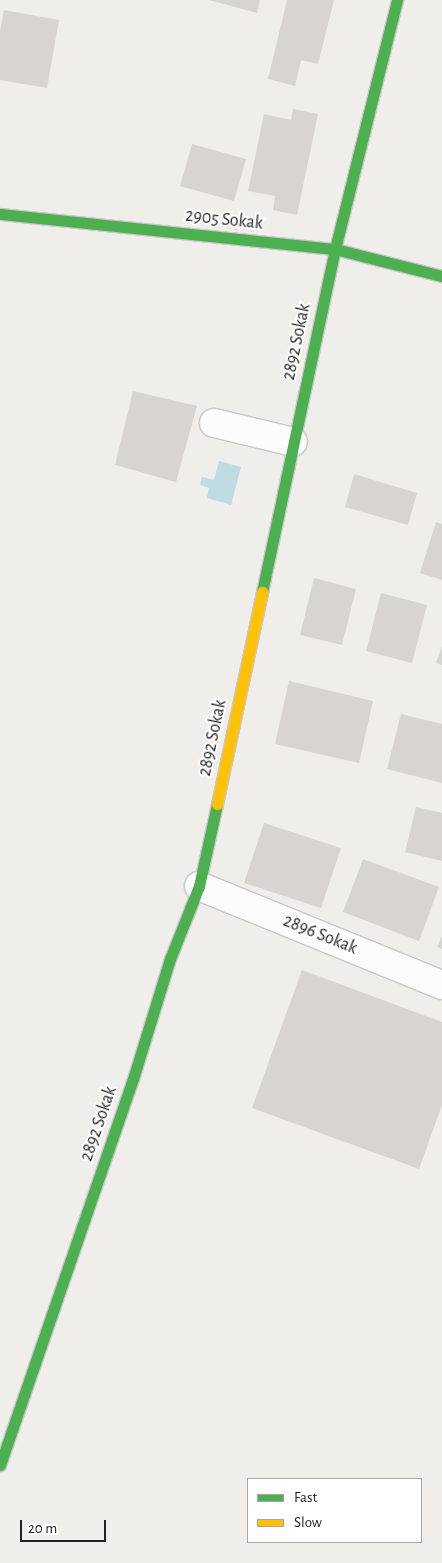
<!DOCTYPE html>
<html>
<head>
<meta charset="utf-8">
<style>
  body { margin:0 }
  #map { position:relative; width:442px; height:1563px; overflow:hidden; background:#f0eeeb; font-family:"Alegreya Sans",sans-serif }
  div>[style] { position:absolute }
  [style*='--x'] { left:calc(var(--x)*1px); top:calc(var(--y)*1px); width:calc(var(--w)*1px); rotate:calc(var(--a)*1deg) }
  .water>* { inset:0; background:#bfdbe3 }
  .building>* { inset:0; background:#d7d4d2 }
  .roads { filter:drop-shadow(1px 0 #c9c8c7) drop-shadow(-1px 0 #c9c8c7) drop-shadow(0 1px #c9c8c7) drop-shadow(0 -1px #c9c8c7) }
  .street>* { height:28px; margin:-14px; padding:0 14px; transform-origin:14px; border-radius:14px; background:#fdfcfc }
  .fast>* { height:11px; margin:-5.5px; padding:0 5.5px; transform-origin:5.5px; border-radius:5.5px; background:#4caf50 }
  .slow>* { height:11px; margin:-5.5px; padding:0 5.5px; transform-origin:5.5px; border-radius:5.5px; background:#ffc107 }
  span { translate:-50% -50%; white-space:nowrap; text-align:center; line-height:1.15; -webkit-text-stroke:4px #fff; paint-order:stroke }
  .street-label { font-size:18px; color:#222 }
  .legend { position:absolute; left:247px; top:1478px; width:175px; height:65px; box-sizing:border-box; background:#fff; border:1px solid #a7a7a7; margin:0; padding:6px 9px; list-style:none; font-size:15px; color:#222 }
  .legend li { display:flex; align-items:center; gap:10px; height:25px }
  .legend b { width:25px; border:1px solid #a7a7a7 }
  .scale { position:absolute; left:20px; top:1520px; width:86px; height:22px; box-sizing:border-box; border:2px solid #222; border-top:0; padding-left:6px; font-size:15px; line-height:18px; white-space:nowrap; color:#222; -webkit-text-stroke:4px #fff; paint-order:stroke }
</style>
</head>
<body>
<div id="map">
  <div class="water">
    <div style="clip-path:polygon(219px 461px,241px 467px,231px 505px,207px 498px,209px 488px,200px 485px,202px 477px,214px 480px)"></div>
  </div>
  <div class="building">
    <div style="clip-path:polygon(209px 0,260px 0,257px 13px)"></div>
    <div style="clip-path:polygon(287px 0,334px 0,318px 64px,301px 60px,295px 86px,268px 79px)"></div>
    <div style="clip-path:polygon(4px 10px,59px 20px,47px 88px,0 80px,0 31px)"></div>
    <div style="clip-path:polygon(293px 109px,318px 114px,297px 215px,273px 210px,275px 196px,248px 191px,264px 114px,291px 120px)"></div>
    <div style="clip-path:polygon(192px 144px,246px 159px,234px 201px,180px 186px)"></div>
    <div style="clip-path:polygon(133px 391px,197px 406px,176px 482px,115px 465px)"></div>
    <div style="clip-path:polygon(354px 474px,417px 493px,408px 525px,345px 507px)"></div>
    <div style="clip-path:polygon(436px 522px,442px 524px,442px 580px,420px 573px)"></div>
    <div style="clip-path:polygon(314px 578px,356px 589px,342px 645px,300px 635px)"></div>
    <div style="clip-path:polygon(381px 593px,427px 605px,412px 663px,366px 651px)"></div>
    <div style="clip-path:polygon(442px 646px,442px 665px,436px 663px)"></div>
    <div style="clip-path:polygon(289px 681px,373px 701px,359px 763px,275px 744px)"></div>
    <div style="clip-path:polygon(401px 714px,442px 724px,442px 783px,387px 769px)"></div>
    <div style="clip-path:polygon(416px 807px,442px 813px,442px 861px,405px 852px)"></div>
    <div style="clip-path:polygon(264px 823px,341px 848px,321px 908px,244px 883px)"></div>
    <div style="clip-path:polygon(363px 859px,439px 887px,419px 941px,343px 912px)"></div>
    <div style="clip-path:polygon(442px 936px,442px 949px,437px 947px)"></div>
    <div style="clip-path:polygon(302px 970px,442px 1022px,442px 1105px,419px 1169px,252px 1108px)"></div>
  </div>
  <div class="roads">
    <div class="street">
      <div style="--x:214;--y:423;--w:81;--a:13.5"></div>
      <div style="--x:199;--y:886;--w:262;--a:22.2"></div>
    </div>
    <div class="fast">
      <div style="--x:0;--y:214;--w:337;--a:6"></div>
      <div style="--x:335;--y:249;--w:110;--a:14.2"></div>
      <div style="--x:262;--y:592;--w:351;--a:-78"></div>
      <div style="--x:335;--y:249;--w:257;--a:-76"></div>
      <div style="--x:0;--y:1465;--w:408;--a:-71"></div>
      <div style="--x:133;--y:1079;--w:126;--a:-72.9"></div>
      <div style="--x:170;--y:959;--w:79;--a:-68.3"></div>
      <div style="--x:199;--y:886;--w:84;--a:-77.6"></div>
    </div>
    <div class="slow">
      <div style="--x:217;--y:804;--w:217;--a:-78"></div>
    </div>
  </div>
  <div class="street-label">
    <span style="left:224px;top:220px;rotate:6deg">2905 Sokak</span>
    <span style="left:297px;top:342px;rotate:-78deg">2892 Sokak</span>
    <span style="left:213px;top:738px;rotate:-78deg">2892 Sokak</span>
    <span style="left:320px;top:935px;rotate:22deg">2896 Sokak</span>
    <span style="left:99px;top:1124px;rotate:-71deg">2892 Sokak</span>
  </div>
  <ul class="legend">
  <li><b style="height:6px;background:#4caf50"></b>Fast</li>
  <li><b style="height:6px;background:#ffc107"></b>Slow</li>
  </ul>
  <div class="scale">20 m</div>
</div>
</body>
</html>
